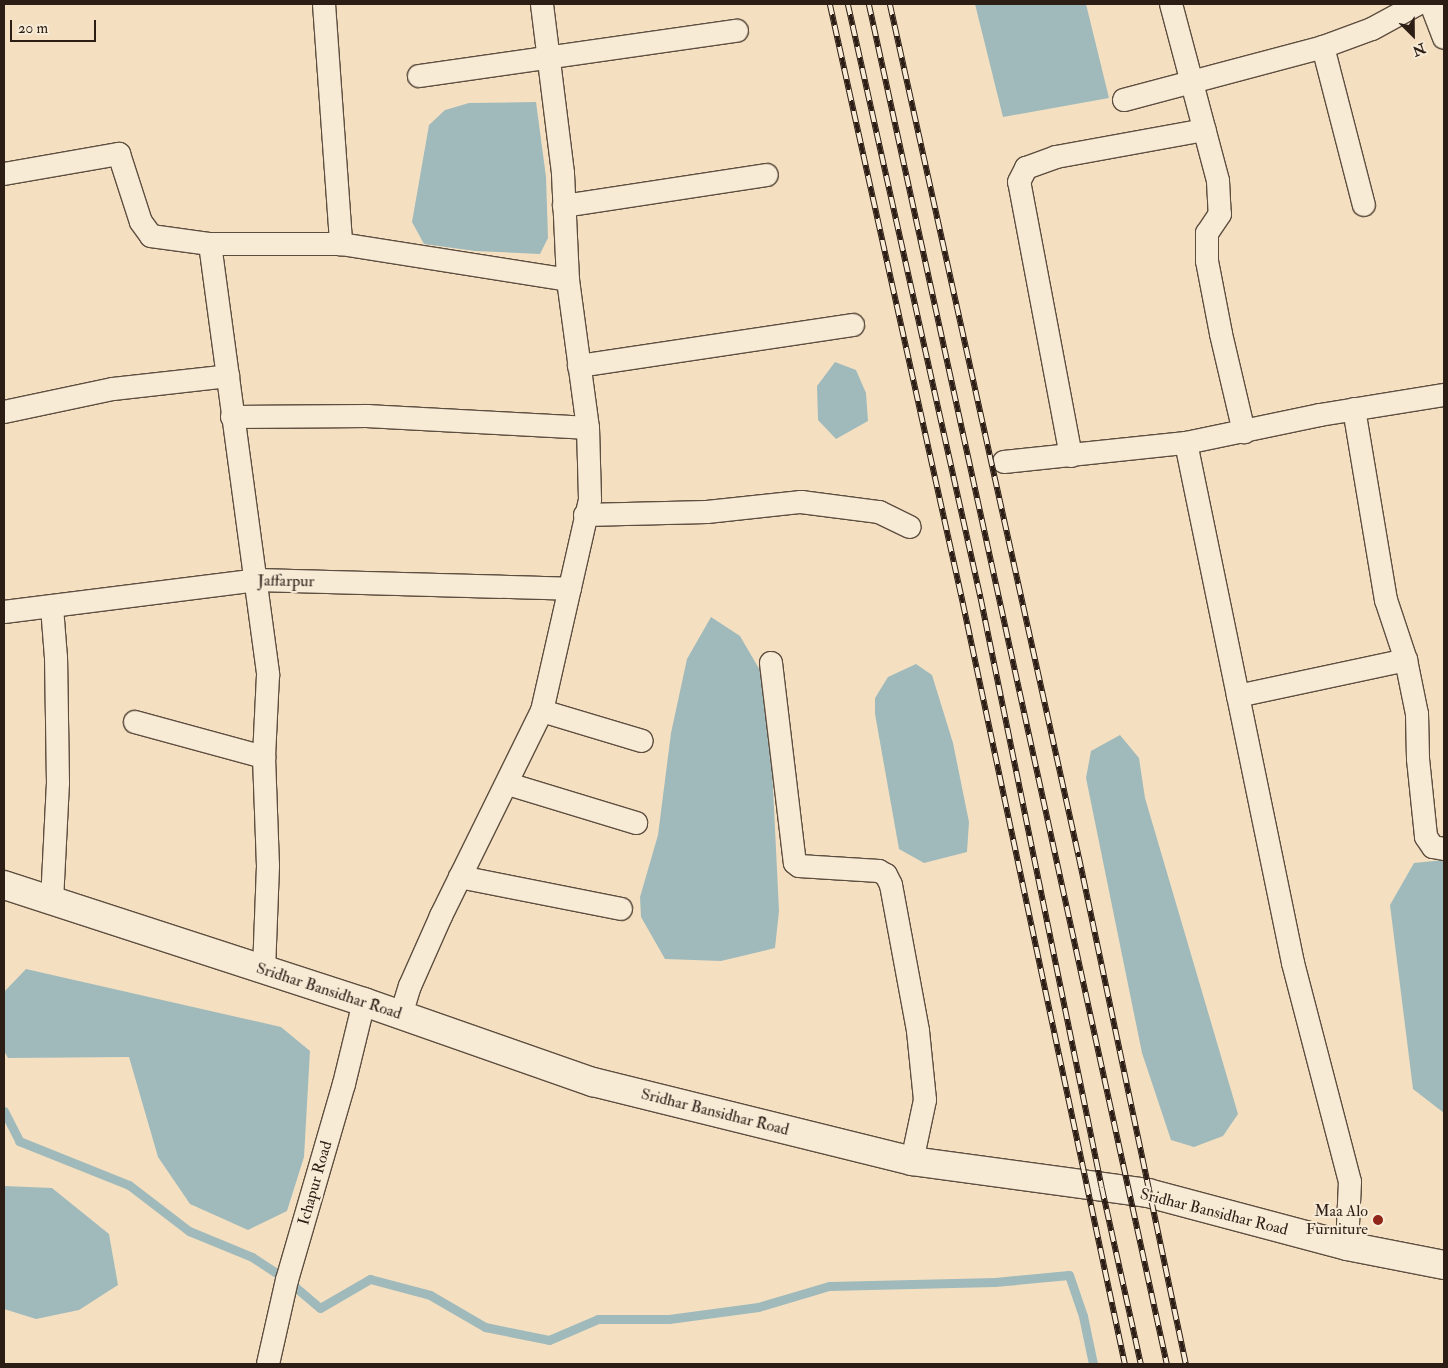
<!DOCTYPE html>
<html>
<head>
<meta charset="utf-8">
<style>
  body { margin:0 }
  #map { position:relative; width:1448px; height:1368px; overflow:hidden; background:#f4e0c0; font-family:"IM FELL Double Pica",serif }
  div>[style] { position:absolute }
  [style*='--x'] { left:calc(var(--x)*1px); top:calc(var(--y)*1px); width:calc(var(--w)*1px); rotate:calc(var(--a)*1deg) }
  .water>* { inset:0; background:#a0babc }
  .stream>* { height:9px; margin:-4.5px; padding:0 4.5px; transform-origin:4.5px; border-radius:4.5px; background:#a0babc }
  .roads { filter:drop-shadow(1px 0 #5e4e40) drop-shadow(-1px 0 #5e4e40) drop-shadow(0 1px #5e4e40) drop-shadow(0 -1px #5e4e40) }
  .minor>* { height:22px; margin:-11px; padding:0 11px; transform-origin:11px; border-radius:11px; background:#f8ebd6 }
  .tertiary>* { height:28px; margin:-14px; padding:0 14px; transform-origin:14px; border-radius:14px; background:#f8ebd6 }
  .rail>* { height:5.5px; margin-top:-2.75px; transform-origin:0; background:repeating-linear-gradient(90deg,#f8ebd6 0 11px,#2c1d15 0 22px); box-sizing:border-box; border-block:1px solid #2c1d15 }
  .dots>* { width:14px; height:14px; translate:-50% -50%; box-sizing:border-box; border:2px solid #f8ebd6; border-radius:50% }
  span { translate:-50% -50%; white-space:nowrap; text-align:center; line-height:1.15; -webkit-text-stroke:4px #f8ebd6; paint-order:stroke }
  .street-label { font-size:16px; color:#2c1d15 }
  .poi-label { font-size:16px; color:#2c1d15 }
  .right { translate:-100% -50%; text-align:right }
  .frame { position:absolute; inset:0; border:5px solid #2c1d15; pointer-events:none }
  .north { position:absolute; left:1388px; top:10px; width:50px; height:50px; -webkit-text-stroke:4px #f8ebd6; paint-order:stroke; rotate:157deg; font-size:14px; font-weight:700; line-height:20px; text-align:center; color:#2c1d15 }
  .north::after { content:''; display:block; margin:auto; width:18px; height:22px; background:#2c1d15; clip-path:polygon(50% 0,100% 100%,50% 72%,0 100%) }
  .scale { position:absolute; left:10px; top:20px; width:86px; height:22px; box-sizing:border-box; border:2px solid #2c1d15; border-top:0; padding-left:6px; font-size:15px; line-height:18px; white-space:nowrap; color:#2c1d15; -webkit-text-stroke:4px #f8ebd6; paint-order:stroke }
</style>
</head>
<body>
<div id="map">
  <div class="water">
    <div style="clip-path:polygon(975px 4px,1086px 4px,1109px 98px,1003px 117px)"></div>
    <div style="clip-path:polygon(536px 102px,546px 177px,548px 238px,540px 254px,475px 251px,424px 244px,412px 222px,429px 125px,445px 110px,469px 103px)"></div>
    <div style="clip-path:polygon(835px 362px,856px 370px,866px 393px,868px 421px,836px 439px,818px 420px,817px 386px)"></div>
    <div style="clip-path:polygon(711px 617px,740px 636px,768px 684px,779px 911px,775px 948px,721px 961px,665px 959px,641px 917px,640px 897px,658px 835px,671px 733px,687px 659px)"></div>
    <div style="clip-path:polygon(916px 664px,932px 675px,953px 743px,969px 822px,967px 852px,924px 863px,899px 849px,875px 714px,875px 698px,888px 677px)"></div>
    <div style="clip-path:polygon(1120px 735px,1139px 758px,1145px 798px,1238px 1114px,1223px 1136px,1194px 1147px,1171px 1140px,1142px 1053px,1086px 778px,1091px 751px)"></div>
    <div style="clip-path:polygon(1444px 860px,1444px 1113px,1413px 1089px,1390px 905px,1414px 863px)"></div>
    <div style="clip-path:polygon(26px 969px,281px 1027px,310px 1051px,304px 1157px,287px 1211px,248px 1230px,190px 1204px,158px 1157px,129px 1057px,8px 1058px,4px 1051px,4px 992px)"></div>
    <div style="clip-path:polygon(4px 1186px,52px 1188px,109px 1234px,118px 1285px,79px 1310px,36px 1319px,4px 1309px)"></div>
  </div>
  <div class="stream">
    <div style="--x:4;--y:1111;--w:34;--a:63"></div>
    <div style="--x:19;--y:1141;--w:118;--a:21.8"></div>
    <div style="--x:129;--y:1185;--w:76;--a:37.5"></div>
    <div style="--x:189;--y:1231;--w:68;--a:22.4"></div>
    <div style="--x:252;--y:1257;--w:42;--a:33.3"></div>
    <div style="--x:287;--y:1280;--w:43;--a:40.3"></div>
    <div style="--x:320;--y:1308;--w:58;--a:-30.1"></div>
    <div style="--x:370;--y:1279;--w:62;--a:14.9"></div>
    <div style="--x:430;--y:1295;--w:64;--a:30.2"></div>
    <div style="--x:485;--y:1327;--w:65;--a:11.5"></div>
    <div style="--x:549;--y:1340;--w:53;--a:-23.2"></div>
    <div style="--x:598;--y:1319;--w:71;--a:0"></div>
    <div style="--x:669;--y:1319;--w:90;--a:-7.7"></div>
    <div style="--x:758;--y:1307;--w:74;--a:-16.5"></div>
    <div style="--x:829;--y:1286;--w:166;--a:-1.4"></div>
    <div style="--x:995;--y:1282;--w:74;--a:-5.4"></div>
    <div style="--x:1069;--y:1275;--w:43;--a:71.1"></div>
    <div style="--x:1083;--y:1316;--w:49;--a:78.2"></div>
  </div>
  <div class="roads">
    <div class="minor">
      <div style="--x:324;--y:4;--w:241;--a:85.9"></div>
      <div style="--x:1171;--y:4;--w:183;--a:75.1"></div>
      <div style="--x:1218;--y:181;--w:33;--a:87"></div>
      <div style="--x:1220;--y:214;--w:23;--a:124"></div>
      <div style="--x:1207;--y:233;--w:28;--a:90"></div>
      <div style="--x:1207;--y:261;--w:74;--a:79.1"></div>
      <div style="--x:1221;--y:334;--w:101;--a:76.8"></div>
      <div style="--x:1431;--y:4;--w:36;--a:69"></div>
      <div style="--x:1323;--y:47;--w:163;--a:75.5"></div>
      <div style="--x:419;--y:76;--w:321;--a:-8.1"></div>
      <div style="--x:1124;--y:100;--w:206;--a:-14.9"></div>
      <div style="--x:1323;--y:47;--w:52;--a:-20.2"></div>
      <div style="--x:1372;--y:29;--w:52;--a:-28.5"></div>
      <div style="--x:4;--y:174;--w:117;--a:-9.9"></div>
      <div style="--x:119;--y:154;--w:71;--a:72.1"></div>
      <div style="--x:141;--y:222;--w:17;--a:54"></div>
      <div style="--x:151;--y:236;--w:60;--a:7.7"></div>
      <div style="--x:210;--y:244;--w:131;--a:0"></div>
      <div style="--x:341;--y:244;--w:230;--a:9"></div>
      <div style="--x:564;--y:206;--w:205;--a:-8.7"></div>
      <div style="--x:210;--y:244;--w:435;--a:82.3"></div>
      <div style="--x:268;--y:675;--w:82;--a:92.8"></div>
      <div style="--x:264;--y:757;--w:109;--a:87.9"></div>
      <div style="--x:268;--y:866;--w:103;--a:92.2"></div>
      <div style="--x:579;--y:366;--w:277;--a:-8.5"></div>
      <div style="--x:1354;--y:409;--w:194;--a:80.5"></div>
      <div style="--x:1386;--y:600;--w:63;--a:71.6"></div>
      <div style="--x:1406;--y:660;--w:55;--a:78.5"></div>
      <div style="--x:1417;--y:714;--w:45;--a:88.7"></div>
      <div style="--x:1418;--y:759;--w:78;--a:84.1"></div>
      <div style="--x:1426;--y:837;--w:12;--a:55"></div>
      <div style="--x:1433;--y:847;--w:11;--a:10"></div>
      <div style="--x:4;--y:412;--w:111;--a:-11.9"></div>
      <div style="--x:113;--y:389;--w:116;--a:-6.4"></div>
      <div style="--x:232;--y:417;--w:136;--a:-0.4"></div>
      <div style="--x:368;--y:416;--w:220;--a:3.1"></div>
      <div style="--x:1186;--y:443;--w:531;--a:78.37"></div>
      <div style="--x:1293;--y:963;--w:226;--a:75.4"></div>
      <div style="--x:1350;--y:1182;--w:64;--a:92.7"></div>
      <div style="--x:1071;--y:456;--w:279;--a:-100.7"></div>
      <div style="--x:1019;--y:182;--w:16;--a:-63"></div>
      <div style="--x:1026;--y:168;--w:32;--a:-20"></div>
      <div style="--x:1056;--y:157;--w:151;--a:-10.3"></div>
      <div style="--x:1004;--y:462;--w:183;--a:-6"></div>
      <div style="--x:1186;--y:443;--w:137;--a:-11.8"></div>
      <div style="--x:1320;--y:415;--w:126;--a:-9.2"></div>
      <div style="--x:585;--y:515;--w:122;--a:-1.4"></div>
      <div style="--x:707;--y:512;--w:95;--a:-6.1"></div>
      <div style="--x:801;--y:502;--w:79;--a:7.3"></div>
      <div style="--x:879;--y:512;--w:34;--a:26"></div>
      <div style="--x:4;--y:612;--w:255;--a:-7.2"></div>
      <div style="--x:257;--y:580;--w:313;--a:1.6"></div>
      <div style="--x:771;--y:663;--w:201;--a:83.2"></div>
      <div style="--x:795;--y:863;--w:5;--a:37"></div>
      <div style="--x:799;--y:866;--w:80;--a:3.6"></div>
      <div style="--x:879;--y:871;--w:8;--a:30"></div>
      <div style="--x:886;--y:875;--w:11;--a:63"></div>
      <div style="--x:891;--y:885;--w:148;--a:79.5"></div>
      <div style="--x:918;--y:1031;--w:69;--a:84.2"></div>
      <div style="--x:925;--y:1100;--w:62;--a:102"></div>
      <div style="--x:1238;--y:696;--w:172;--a:-12.1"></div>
      <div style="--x:542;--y:711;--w:104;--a:16.7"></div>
      <div style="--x:135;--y:722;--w:134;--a:15.2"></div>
      <div style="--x:508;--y:784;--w:134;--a:16.9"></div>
      <div style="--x:460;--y:877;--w:164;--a:11.2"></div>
      <div style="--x:52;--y:901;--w:118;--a:-87.1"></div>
      <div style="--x:58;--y:783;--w:125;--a:-90.9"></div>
      <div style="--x:56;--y:658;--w:51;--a:-94.5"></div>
      <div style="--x:401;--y:1015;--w:30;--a:-73"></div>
      <div style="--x:410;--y:986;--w:77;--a:-66.1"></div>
      <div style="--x:441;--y:916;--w:229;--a:-63.8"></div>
      <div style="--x:542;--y:711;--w:217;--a:-77.2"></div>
      <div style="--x:590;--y:499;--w:71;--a:-91.6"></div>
      <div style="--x:588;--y:428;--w:149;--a:-97.7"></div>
      <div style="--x:568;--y:280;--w:107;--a:-92.7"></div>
      <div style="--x:563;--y:173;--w:170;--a:-97.1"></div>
      <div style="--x:268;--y:1364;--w:86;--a:-77.3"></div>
      <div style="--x:287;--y:1280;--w:204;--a:-73.8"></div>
      <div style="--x:344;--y:1084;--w:84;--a:-76.3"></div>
    </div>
    <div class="tertiary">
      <div style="--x:4;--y:885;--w:379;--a:18"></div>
      <div style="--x:364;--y:1002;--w:243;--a:19.3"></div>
      <div style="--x:593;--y:1082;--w:329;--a:13.9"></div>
      <div style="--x:912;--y:1161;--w:238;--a:7.7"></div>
      <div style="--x:1148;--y:1193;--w:206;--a:14.9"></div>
      <div style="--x:1347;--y:1246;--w:99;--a:11.1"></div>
    </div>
  </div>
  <div class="rail">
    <div style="--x:830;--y:4;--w:614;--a:77.48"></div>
    <div style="--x:963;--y:603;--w:778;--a:77.98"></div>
    <div style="--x:848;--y:4;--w:610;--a:77.4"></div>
    <div style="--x:981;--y:599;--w:601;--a:78.39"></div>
    <div style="--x:1102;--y:1188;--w:180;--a:77.5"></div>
    <div style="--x:869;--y:4;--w:1392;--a:77.64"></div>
    <div style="--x:890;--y:4;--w:874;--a:77.51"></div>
    <div style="--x:1079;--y:857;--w:518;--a:78.08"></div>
  </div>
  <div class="dots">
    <div style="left:1378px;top:1220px;background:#8f2418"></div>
  </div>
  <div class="street-label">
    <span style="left:286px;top:581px;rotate:1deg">Jaffarpur</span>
    <span style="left:329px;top:991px;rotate:18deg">Sridhar Bansidhar Road</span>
    <span style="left:715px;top:1112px;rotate:14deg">Sridhar Bansidhar Road</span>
    <span style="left:315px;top:1183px;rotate:-74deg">Ichapur Road</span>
    <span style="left:1214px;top:1212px;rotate:14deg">Sridhar Bansidhar Road</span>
  </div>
  <div class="poi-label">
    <span class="right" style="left:1368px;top:1220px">Maa Alo<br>Furniture</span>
  </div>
  <div class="frame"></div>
  <div class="north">N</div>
  <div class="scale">20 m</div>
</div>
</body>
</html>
